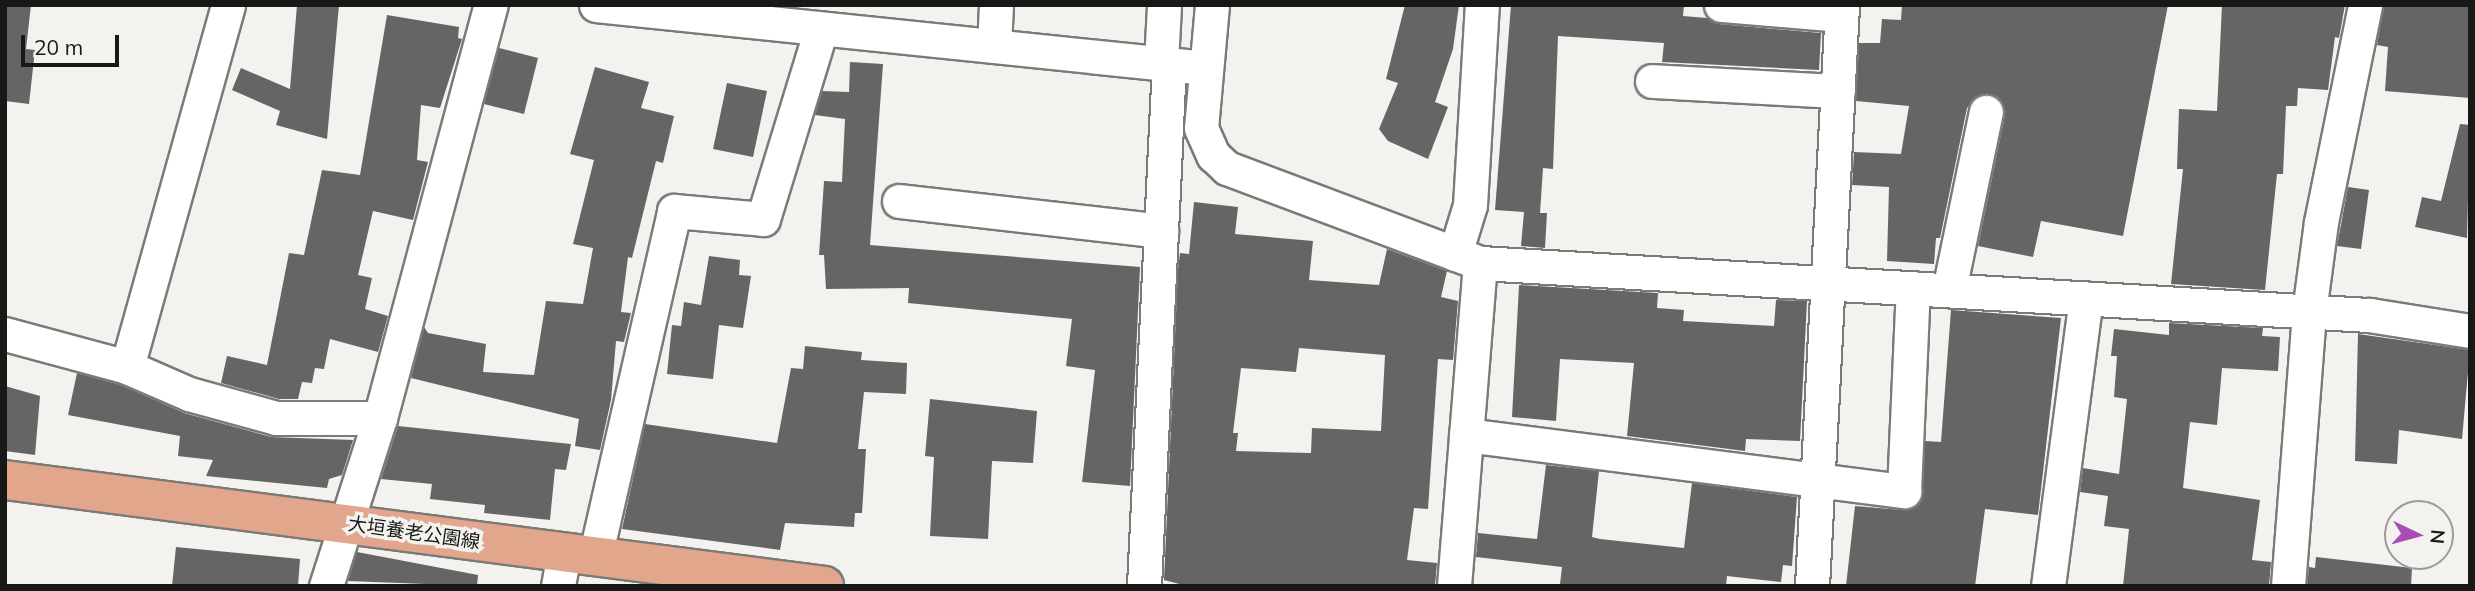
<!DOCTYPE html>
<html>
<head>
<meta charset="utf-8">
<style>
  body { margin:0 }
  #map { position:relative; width:2475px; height:591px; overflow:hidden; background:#f3f2ef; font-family:Mulish,"Noto Sans JP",sans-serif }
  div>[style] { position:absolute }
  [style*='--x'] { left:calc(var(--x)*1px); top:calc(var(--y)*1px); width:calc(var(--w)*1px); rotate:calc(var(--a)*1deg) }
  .building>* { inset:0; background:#676466 }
  .roads { filter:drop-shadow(2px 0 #7b7a78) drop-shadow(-2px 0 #7b7a78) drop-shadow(0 2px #7b7a78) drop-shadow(0 -2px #7b7a78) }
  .minor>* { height:33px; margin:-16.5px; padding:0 16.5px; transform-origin:16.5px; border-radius:16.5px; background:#fff }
  .primary>* { height:38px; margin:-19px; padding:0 19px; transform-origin:19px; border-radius:19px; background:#e1a68b }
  span { translate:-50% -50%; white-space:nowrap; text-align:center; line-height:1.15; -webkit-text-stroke:7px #f3f2ef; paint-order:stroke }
  .street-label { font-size:19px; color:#181817 }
  .frame { position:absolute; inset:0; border:7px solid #181817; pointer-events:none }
  .north { position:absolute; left:2384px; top:500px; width:70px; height:70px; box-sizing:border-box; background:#f3f2ef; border:2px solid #9b9b99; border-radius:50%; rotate:95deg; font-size:19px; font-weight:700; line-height:28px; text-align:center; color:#181817 }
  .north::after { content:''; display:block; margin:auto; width:24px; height:32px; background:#a94db7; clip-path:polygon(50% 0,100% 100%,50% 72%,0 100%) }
  .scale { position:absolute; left:21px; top:35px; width:98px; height:32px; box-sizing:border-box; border:4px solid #181817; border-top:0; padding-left:9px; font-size:21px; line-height:24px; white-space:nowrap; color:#181817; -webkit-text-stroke:5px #f3f2ef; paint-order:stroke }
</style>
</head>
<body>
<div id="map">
  <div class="building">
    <div style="clip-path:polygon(5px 5px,31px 5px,26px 49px,35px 50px,29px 104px,5px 101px)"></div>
    <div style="clip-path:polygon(297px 5px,339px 5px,327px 139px,276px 125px,280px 111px,232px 90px,241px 68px,290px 89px)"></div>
    <div style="clip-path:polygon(1405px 5px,1459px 5px,1453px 49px,1435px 102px,1448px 107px,1428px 159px,1388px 141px,1379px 129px,1398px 83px,1386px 79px)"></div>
    <div style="clip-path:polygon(1511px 5px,1684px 5px,1683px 16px,1707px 18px,1719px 24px,1821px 33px,1819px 70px,1662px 62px,1664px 43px,1558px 36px,1553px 169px,1543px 168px,1540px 213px,1547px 213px,1545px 248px,1521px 246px,1524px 212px,1495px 210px)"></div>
    <div style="clip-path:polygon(1902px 5px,2168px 5px,2123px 236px,2041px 221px,2033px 257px,1978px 246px,2005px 115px,1998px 97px,1981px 94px,1967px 108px,1940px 238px,1936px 238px,1934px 264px,1887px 261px,1889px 187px,1852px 185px,1854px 152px,1901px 154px,1909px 106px,1856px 101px,1859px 43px,1880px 43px,1882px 19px,1901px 20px)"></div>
    <div style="clip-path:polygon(2222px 5px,2345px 5px,2339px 38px,2335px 37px,2328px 90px,2298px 88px,2297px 106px,2286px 106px,2283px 174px,2277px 174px,2265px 290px,2171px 284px,2183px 169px,2177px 169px,2179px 109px,2217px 111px)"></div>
    <div style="clip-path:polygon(2384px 5px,2470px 5px,2470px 98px,2385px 91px,2388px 47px,2377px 45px)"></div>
    <div style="clip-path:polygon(387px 15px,459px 27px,458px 38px,462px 39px,440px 108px,421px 105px,417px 160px,428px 162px,413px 220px,373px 211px,358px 275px,372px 278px,365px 309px,388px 316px,378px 352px,330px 339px,324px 369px,315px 368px,312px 383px,302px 382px,298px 399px,279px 399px,221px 383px,227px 356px,267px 365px,289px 253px,304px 255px,322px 170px,360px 175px)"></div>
    <div style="clip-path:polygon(499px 48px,538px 58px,524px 114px,484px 104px)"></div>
    <div style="clip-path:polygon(850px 62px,883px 64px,870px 245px,1140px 267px,1130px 486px,1082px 482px,1095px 370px,1066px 366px,1072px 319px,908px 303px,909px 288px,826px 289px,824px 255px,819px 255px,824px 181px,842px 182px,845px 119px,815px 115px,822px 91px,849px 92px)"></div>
    <div style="clip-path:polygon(595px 67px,649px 82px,641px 108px,674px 116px,663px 163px,656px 161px,632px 258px,628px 257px,621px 312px,631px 313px,624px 342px,616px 341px,611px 400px,600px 450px,575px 446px,579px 419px,411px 378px,424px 327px,428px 333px,486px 344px,483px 372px,534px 375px,546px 301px,583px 304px,593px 248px,573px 244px,594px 160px,570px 154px)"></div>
    <div style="clip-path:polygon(727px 83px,767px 91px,753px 157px,713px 149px)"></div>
    <div style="clip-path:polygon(2460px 124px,2470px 125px,2467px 238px,2415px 227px,2422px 197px,2441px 201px)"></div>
    <div style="clip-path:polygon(2348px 187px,2369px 190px,2361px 249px,2337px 246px)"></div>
    <div style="clip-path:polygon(evenodd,1194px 202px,1238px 207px,1235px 234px,1313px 241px,1309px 280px,1379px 285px,1387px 249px,1447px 271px,1441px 297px,1458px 301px,1453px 360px,1438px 359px,1428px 509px,1414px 508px,1407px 560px,1437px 563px,1435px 586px,1187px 586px,1164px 580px,1178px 269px,1180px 253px,1189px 254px,1194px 202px,1299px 348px,1385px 355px,1381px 431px,1312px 428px,1311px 453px,1236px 451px,1238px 433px,1233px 433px,1241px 368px,1296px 372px,1299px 348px)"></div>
    <div style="clip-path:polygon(709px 256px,740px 260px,739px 275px,751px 276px,743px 328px,719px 325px,713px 379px,667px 374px,672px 325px,681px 326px,684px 302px,701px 305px)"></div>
    <div style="clip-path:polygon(1519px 285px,1658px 293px,1657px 308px,1684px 310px,1683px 321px,1774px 326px,1776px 300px,1807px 301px,1800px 441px,1746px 439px,1745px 451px,1627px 436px,1634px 363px,1560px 359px,1556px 421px,1512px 417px)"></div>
    <div style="clip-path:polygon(1951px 310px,2061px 318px,2038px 515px,1985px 509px,1975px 586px,1846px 586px,1855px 506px,1902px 510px,1920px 501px,1925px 441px,1941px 442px)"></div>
    <div style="clip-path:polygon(2169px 323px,2263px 328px,2262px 336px,2280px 337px,2278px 371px,2222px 368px,2217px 425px,2190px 422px,2183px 488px,2260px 500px,2252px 560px,2271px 562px,2269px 586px,2123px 586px,2129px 529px,2104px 526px,2108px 496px,2080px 492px,2083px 468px,2119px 474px,2127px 399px,2114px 397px,2117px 356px,2111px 356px,2114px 329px,2169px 335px)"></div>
    <div style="clip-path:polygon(2358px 334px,2470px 350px,2462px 439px,2399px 430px,2397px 464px,2355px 461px)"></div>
    <div style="clip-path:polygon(805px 346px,862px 352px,861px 360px,907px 363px,906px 394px,864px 392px,858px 449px,866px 449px,862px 513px,855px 513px,854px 527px,785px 523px,780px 550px,622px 529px,645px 424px,777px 443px,791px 368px,803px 369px)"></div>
    <div style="clip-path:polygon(77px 373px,121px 385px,184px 413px,271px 437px,353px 440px,342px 475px,329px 479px,327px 488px,206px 476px,213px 460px,178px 456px,180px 436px,68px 415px)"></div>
    <div style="clip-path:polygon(5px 386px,40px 396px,35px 455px,5px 451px)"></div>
    <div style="clip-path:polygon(930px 399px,1037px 411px,1033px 463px,992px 461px,988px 539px,930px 536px,934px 457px,925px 456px)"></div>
    <div style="clip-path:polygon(398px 426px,571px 444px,566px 470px,555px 469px,550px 520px,484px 513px,485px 505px,430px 499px,432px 484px,381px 479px)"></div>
    <div style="clip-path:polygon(1546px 465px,1599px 471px,1592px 537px,1600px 539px,1684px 548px,1692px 483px,1797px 497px,1792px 566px,1783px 565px,1781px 582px,1727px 576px,1726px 586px,1576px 586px,1560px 584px,1562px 567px,1476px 557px,1478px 533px,1537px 539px)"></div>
    <div style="clip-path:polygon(176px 547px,300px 559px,298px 586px,172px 586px)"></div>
    <div style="clip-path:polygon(357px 552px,478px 575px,477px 586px,348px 581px)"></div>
    <div style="clip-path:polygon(2316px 557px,2412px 568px,2411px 586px,2307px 586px,2309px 567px,2315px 568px)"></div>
  </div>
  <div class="roads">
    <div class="minor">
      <div style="--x:596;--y:5;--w:613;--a:5.9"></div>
      <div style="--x:1212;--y:5;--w:123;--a:95.1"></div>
      <div style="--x:1201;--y:128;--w:30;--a:66"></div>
      <div style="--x:1213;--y:155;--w:19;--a:43"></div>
      <div style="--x:1227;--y:168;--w:270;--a:20.6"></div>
      <div style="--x:1480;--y:263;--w:891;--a:3.35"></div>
      <div style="--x:2369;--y:315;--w:102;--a:9"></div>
      <div style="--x:1721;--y:5;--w:120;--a:4.8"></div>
      <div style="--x:994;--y:46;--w:41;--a:-87.2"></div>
      <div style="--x:1161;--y:63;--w:58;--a:-87"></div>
      <div style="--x:1652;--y:81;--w:186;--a:3.1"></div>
      <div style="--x:899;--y:201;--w:264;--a:6.5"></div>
      <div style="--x:1455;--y:254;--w:51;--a:-73"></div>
      <div style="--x:1470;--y:205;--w:200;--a:-86.6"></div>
      <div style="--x:1949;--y:290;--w:182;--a:-78.3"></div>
      <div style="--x:5;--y:334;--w:126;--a:15.1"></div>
      <div style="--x:127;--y:367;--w:376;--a:-74.4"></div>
      <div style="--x:127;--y:367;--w:68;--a:23.5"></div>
      <div style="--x:189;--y:394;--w:90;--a:15.4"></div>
      <div style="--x:276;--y:418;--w:104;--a:0"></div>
      <div style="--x:1466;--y:435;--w:442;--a:7.3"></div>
      <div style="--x:1904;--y:491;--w:203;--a:-87.5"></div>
      <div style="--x:595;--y:557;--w:355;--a:-77.1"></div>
      <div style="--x:674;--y:211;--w:89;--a:5.1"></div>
      <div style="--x:763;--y:219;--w:199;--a:-73"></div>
      <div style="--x:326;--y:586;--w:176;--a:-72.2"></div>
      <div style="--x:380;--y:418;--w:428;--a:-75"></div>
      <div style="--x:558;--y:586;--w:34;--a:-80"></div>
      <div style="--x:1144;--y:586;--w:523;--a:-87.26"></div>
      <div style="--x:1454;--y:586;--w:324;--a:-85.4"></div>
      <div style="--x:1812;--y:586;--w:582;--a:-87.04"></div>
      <div style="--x:2048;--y:586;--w:290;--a:-82.5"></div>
      <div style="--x:2288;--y:586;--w:275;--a:-85.6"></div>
      <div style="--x:2309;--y:312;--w:91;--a:-82.4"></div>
      <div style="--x:2321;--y:222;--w:221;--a:-78.5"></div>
    </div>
    <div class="primary">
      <div style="--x:5;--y:480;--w:826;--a:7.37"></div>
    </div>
  </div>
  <div class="street-label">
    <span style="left:414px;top:533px;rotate:8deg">大垣養老公園線</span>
  </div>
  <div class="frame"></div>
  <div class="north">N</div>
  <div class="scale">20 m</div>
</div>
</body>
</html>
